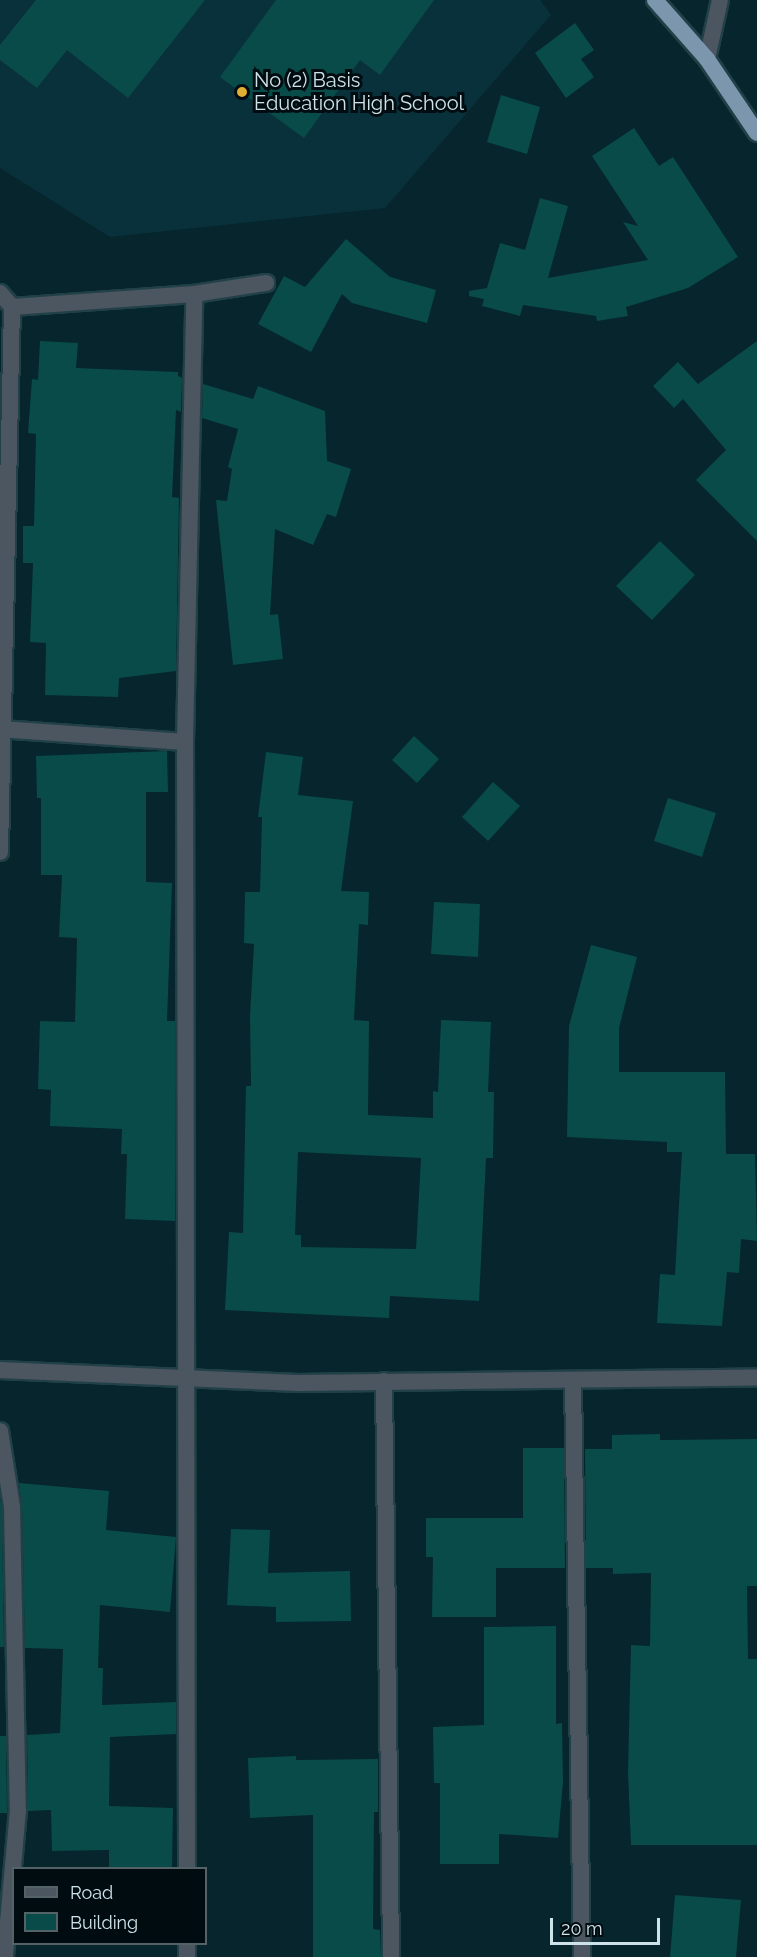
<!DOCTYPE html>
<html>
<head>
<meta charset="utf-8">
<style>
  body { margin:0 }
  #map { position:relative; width:757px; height:1957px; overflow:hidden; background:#06252d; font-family:Raleway,sans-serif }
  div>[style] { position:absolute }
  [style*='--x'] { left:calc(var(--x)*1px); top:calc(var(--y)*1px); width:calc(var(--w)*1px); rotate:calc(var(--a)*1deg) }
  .built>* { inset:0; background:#09313b }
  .building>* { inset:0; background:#094b49 }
  .roads { filter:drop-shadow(2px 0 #224047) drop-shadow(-2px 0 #224047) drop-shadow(0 2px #224047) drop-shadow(0 -2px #224047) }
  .minor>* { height:16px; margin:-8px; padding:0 8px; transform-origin:8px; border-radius:8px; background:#4b5660 }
  .tertiary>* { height:16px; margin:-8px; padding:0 8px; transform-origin:8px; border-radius:8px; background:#4b5660 }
  .trunk>* { height:16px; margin:-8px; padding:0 8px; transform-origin:8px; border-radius:8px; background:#7c96ad }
  .dots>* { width:16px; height:16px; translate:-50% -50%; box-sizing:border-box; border:3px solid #010c11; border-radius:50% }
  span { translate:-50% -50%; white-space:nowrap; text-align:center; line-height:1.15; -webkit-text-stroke:6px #010c11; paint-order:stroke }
  .poi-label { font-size:20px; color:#cee3e9 }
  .left { translate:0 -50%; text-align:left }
  .legend { position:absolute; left:12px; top:1867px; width:195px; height:78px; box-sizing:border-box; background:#010c11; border:2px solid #536267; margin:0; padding:8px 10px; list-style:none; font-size:18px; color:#cee3e9 }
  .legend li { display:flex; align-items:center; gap:12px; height:30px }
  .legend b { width:30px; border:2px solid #536267 }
  .scale { position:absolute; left:550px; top:1918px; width:110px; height:27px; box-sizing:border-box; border:3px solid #cee3e9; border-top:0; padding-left:8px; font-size:18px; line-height:21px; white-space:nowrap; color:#cee3e9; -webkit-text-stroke:4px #010c11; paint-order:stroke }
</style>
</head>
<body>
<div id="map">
  <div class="built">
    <div style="clip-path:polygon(0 0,540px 0,551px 15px,385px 208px,110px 237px,0 168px)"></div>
  </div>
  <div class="building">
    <div style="clip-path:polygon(36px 0,205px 0,128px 98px,67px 50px,37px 88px,0 60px,0 45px)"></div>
    <div style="clip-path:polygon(276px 0,434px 0,380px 75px,360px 60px,304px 138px,220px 77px)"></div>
    <div style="clip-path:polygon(575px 23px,594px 50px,581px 59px,594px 77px,566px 98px,535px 53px)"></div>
    <div style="clip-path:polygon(501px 95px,540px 107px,527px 154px,487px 142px)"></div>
    <div style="clip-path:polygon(634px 128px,659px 166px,673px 157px,738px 257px,688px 288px,626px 307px,628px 316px,597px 321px,596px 316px,523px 305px,520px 316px,482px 306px,484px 299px,469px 296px,469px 291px,487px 288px,500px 243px,525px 250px,540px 198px,568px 206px,548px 278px,648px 260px,623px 222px,638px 226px,592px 156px)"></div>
    <div style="clip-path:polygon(346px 239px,390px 277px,436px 290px,427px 323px,352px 303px,342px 294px,311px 352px,258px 324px,284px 276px,305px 287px)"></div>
    <div style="clip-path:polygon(40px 341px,78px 343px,76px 368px,178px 372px,178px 376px,182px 378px,181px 412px,176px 410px,172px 497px,179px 498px,176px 671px,119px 678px,118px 697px,45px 695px,46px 643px,30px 642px,33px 563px,23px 563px,23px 526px,34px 526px,36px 434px,28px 433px,32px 379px,38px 380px)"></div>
    <div style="clip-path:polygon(757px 341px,757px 541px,696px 480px,726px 450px,683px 399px,674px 408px,653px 386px,678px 362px,698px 384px)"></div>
    <div style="clip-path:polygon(203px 384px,253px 399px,258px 386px,325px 411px,327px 461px,351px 469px,336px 517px,327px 514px,313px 545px,275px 529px,270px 615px,278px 614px,283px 659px,233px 665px,216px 500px,227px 501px,232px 469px,228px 467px,238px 429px,202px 418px)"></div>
    <div style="clip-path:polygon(660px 541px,695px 575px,652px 620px,616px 586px)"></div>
    <div style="clip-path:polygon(414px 736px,439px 759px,417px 783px,392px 760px)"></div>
    <div style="clip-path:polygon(167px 751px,168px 792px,146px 792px,146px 882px,172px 883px,167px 1021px,175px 1021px,175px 1221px,125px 1219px,127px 1154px,121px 1154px,122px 1129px,50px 1126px,51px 1090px,38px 1089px,40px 1021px,75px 1022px,77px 938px,59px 937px,62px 875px,41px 875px,41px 798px,37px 798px,36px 756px)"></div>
    <div style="clip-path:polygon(evenodd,266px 752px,303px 757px,298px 795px,353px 801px,341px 891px,369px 892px,368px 925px,359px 924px,354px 1020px,369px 1021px,368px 1115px,433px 1118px,433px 1091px,438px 1092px,441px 1020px,491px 1022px,488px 1092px,494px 1092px,493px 1158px,486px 1158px,479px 1301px,390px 1296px,389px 1318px,225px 1310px,229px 1232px,243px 1233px,246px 1086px,251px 1086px,250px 1016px,254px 944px,244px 943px,245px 892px,260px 892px,262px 817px,258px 817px,266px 752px,298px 1152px,421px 1158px,416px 1249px,301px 1247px,301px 1235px,295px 1235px,298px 1152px)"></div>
    <div style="clip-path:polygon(493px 782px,520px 806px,488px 841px,462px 817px)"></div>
    <div style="clip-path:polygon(668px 798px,716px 813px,702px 857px,654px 841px)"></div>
    <div style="clip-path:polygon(434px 902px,480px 904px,478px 957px,431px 954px)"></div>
    <div style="clip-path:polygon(591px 945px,637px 957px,619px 1028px,619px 1072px,725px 1072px,726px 1154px,755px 1154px,757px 1241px,741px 1239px,739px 1273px,727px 1272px,722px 1326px,657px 1323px,660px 1274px,675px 1275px,682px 1152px,667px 1152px,667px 1142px,567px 1137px,569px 1026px)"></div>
    <div style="clip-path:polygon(660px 1434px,660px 1440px,757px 1439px,757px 1586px,747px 1586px,748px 1659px,757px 1659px,757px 1845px,631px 1845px,628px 1772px,631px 1645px,650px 1646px,651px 1573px,613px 1574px,613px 1568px,586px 1568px,585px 1449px,612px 1449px,612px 1435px)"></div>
    <div style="clip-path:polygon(523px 1448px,564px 1448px,565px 1568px,496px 1568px,496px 1617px,432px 1617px,433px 1557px,426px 1557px,426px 1518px,523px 1518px)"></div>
    <div style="clip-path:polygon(19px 1483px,109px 1491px,106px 1530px,176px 1537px,170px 1612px,100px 1605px,98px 1668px,103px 1668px,102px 1705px,176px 1702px,176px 1734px,110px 1737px,109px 1806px,173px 1808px,172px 1869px,109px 1869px,109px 1850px,52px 1851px,51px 1810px,28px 1811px,27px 1735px,60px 1733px,63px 1649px,25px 1648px,22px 1507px)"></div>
    <div style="clip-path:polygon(0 1498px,2px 1508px,4px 1647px,0 1647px)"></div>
    <div style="clip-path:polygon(231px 1529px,270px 1530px,268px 1573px,350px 1571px,351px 1621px,276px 1622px,276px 1607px,227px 1605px)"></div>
    <div style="clip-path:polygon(556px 1626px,556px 1724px,562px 1723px,563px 1782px,558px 1838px,499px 1834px,499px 1864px,440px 1864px,440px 1783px,434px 1783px,433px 1727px,484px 1725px,484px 1627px)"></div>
    <div style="clip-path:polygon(0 1736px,6px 1736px,7px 1810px,7px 1813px,0 1813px)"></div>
    <div style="clip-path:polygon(296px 1756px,296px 1760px,378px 1759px,378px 1812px,374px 1812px,373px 1929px,380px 1930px,381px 1957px,313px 1957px,313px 1815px,250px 1818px,248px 1758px)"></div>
    <div style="clip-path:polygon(675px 1895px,741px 1900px,736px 1957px,670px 1957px)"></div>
  </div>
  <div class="roads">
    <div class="minor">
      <div style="--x:707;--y:59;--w:60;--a:-77.6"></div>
      <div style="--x:0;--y:293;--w:18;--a:49"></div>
      <div style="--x:12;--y:307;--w:182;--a:-4.1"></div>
      <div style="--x:194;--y:294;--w:73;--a:-8.7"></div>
      <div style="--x:0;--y:729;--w:185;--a:4"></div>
      <div style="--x:0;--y:852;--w:545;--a:-88.74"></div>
      <div style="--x:573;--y:1380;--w:577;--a:89.11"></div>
      <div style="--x:384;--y:1381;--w:576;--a:89.3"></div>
      <div style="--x:0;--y:1431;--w:77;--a:81"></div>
      <div style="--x:12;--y:1507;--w:303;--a:88.9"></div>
      <div style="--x:18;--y:1810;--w:148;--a:95.1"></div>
      <div style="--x:187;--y:1868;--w:1126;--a:-90.1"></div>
      <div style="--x:185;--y:742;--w:448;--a:-88.8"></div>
      <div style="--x:187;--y:1957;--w:13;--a:-90"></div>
    </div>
    <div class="tertiary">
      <div style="--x:0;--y:1370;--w:298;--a:2.5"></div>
      <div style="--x:298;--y:1383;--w:459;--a:-0.7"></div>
    </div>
    <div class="trunk">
      <div style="--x:655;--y:0;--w:79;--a:48.6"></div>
      <div style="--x:707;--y:59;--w:89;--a:56"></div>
    </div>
  </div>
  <div class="dots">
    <div style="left:242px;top:92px;background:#dfb033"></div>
  </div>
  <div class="poi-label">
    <span class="left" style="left:254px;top:92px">No (2) Basis<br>Education High School</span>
  </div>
  <ul class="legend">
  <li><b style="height:8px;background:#4b5660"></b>Road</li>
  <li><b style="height:16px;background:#094b49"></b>Building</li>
  </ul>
  <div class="scale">20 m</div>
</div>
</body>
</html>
